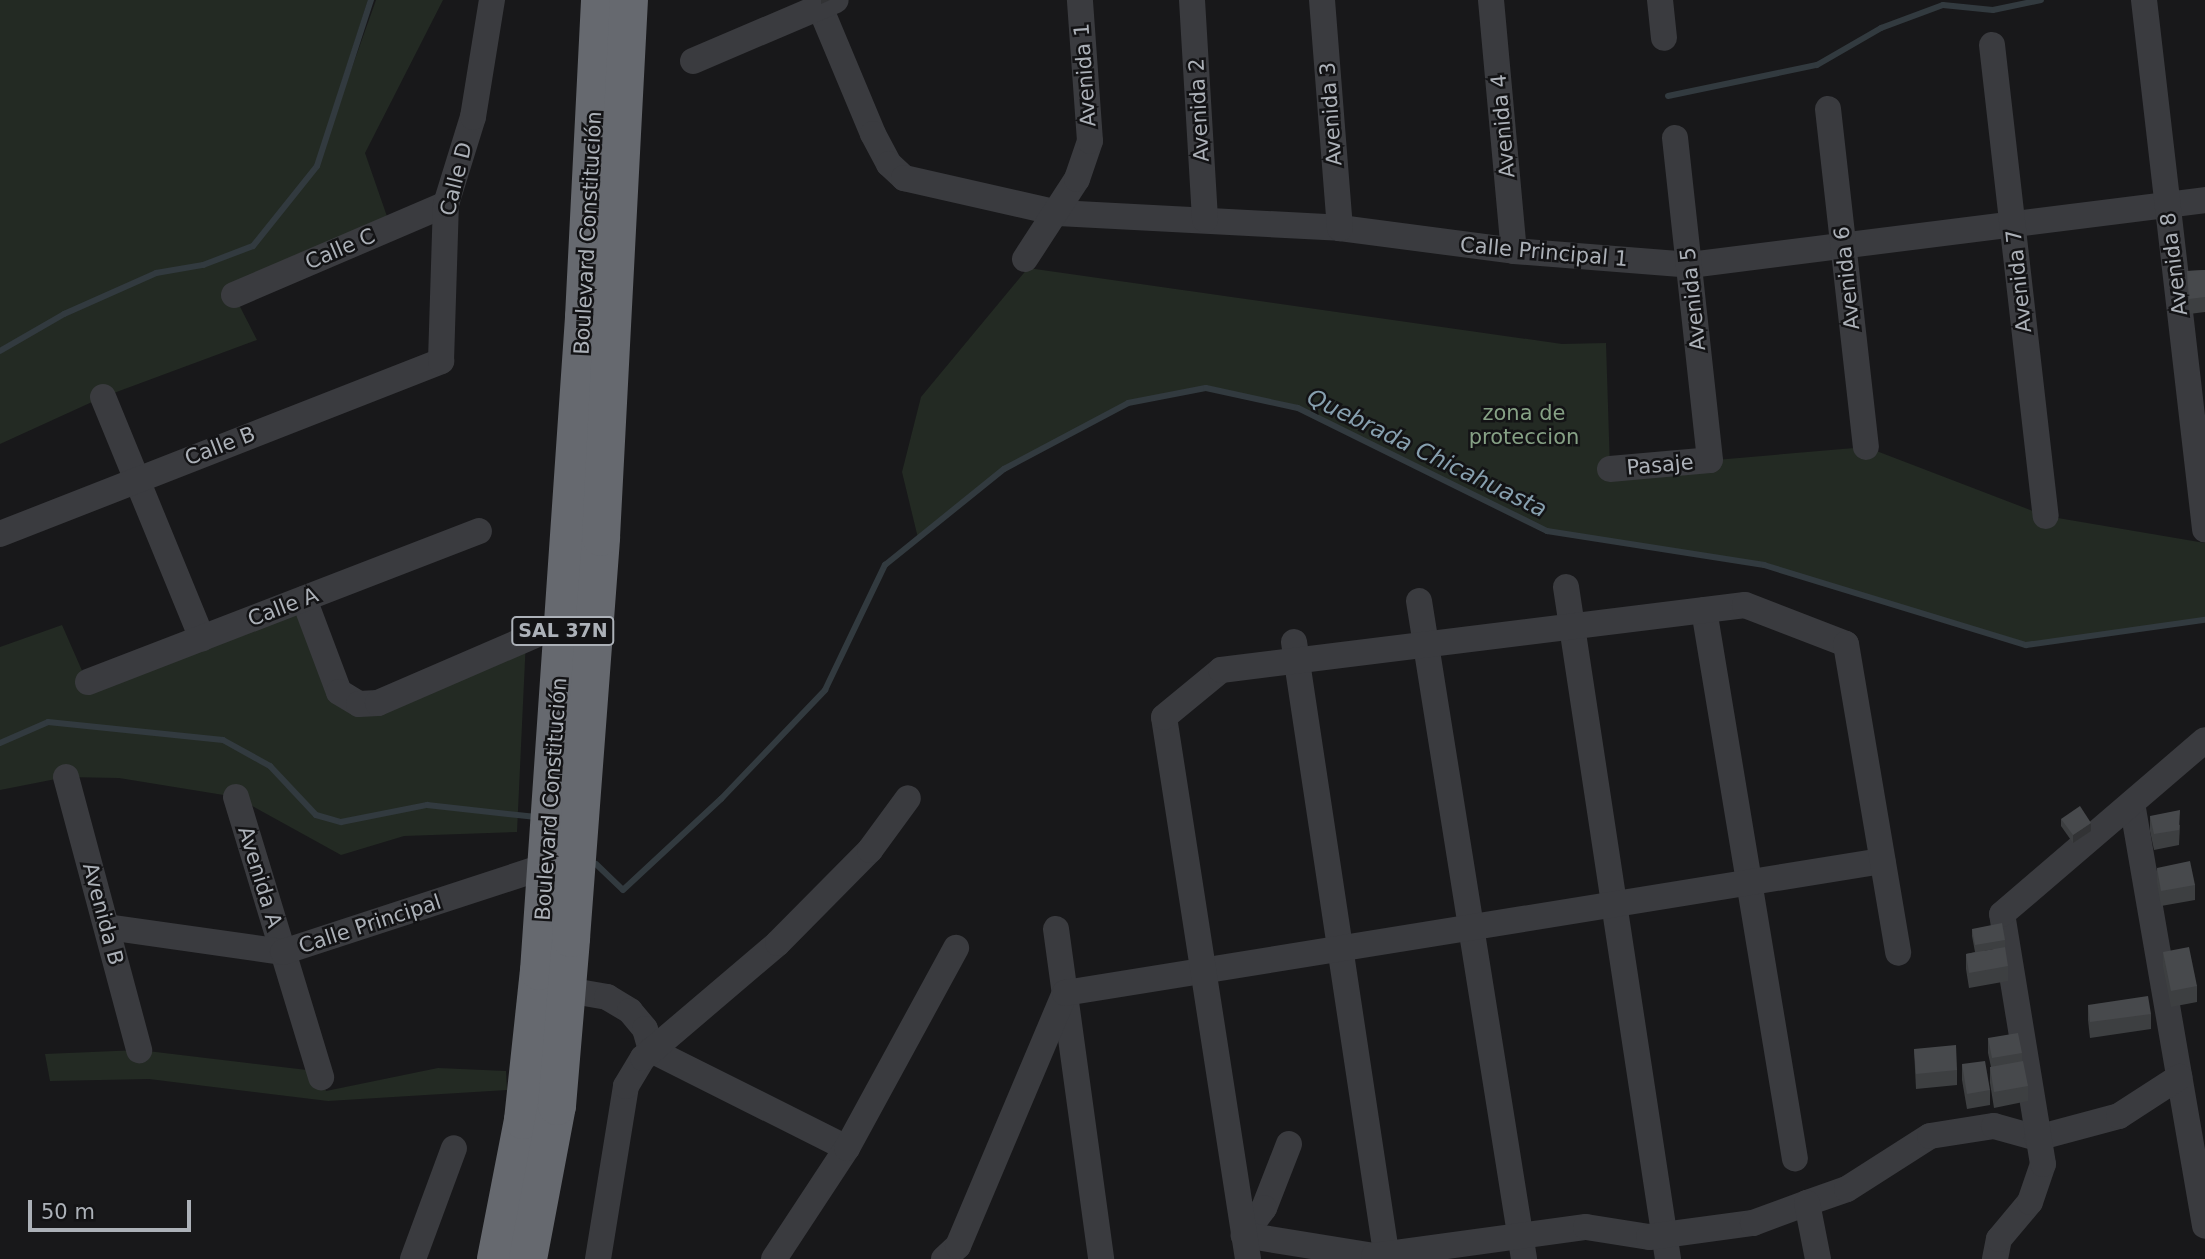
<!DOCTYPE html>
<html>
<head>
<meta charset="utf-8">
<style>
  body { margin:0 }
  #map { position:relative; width:2205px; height:1259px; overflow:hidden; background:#18181a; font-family:"DejaVu Sans",sans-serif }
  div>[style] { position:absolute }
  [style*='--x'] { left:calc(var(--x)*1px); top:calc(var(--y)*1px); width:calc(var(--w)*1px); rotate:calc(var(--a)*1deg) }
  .green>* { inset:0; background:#232a23 }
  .stream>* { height:6px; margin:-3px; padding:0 3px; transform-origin:3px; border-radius:3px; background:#323a3f }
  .minor>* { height:26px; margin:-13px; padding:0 13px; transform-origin:13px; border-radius:13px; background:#3a3b3f }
  .highway>* { height:38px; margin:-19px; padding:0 19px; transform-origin:19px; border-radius:19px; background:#66696f }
  .wall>* { inset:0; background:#3d3f41 }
  .shaded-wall>* { inset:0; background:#323335 }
  .building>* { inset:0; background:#47494c }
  span { translate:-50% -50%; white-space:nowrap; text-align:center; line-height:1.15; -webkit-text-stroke:5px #131315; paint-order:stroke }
  .shield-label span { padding:2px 5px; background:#131315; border:2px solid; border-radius:5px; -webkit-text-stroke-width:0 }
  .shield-label { font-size:19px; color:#acb1b8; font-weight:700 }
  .street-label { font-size:21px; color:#acb1b8 }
  .park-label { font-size:21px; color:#86a185 }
  .water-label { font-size:23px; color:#87a0af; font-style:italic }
  .scale { position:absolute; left:28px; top:1200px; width:163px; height:32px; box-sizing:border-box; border:4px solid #acb1b8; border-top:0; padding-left:9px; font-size:21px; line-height:24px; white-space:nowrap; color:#acb1b8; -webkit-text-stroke:5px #131315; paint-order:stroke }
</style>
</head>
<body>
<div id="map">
  <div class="green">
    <div style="clip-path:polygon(0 0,368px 0,315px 165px,278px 212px,317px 166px,376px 0,443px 0,365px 153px,391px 228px,234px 295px,257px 340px,103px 397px,0 444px,0 351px,118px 288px,62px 313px,0 348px)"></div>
    <div style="clip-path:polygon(1028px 268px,1562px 344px,1606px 343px,1610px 469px,1866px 447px,2046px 516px,2205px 543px,2205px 620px,2026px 645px,1764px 565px,1547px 531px,1298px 408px,1206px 388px,1128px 403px,1004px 469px,918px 538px,902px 472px,921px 397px)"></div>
    <div style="clip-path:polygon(304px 599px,360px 704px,526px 639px,517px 832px,404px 836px,341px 855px,236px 797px,119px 778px,66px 777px,0 790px,0 647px,62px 625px,87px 682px)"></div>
    <div style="clip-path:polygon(139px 1050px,307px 1070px,321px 1077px,326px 1091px,438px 1068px,506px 1071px,507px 1090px,328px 1101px,149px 1079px,50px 1081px,45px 1054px)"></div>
  </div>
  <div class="stream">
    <div style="--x:1668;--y:96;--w:152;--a:-11.8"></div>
    <div style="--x:1817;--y:65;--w:74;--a:-30"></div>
    <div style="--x:1881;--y:28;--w:66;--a:-20.4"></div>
    <div style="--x:1943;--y:5;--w:50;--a:5.7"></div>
    <div style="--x:1993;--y:10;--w:49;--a:-11.8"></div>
    <div style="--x:0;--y:351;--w:74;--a:-30"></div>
    <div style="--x:64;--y:314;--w:101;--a:-24"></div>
    <div style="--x:156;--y:273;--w:48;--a:-9.7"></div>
    <div style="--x:203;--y:265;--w:53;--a:-20.8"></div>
    <div style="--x:253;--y:246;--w:102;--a:-51.3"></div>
    <div style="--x:317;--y:166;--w:175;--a:-72"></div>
    <div style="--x:0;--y:743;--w:52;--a:-23.6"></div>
    <div style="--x:48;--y:722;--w:176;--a:5.9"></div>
    <div style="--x:223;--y:740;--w:54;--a:29"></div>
    <div style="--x:270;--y:766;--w:67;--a:46.8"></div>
    <div style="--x:316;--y:815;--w:26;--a:16"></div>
    <div style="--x:341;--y:822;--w:88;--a:-11.2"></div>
    <div style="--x:427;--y:805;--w:110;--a:6.3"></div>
    <div style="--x:596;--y:864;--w:37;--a:44"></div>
    <div style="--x:623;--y:890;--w:134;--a:-42.9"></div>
    <div style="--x:721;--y:799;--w:151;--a:-46.3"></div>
    <div style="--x:825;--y:690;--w:139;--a:-64.4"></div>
    <div style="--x:885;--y:565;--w:153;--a:-38.9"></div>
    <div style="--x:1004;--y:469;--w:140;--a:-28"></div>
    <div style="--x:1128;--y:403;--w:79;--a:-10.9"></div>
    <div style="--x:1206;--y:388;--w:94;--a:12.3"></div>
    <div style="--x:1298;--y:408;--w:278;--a:26.3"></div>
    <div style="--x:1547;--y:531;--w:220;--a:8.9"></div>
    <div style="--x:1764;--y:565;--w:274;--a:17"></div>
    <div style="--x:2026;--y:645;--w:181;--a:-8"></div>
  </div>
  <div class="minor">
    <div style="--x:817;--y:0;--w:145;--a:67.3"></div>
    <div style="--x:873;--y:134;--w:34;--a:62"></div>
    <div style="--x:889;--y:164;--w:21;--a:43"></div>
    <div style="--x:904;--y:178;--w:158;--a:12.8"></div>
    <div style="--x:1058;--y:213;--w:282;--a:3"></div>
    <div style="--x:1340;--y:228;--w:176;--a:7.5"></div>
    <div style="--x:1514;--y:251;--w:177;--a:4.5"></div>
    <div style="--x:1690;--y:265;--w:519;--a:-7.19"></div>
    <div style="--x:1192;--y:0;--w:220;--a:86.6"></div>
    <div style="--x:1322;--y:0;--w:229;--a:85.5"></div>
    <div style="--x:1491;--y:0;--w:252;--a:84.8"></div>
    <div style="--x:1660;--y:0;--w:38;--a:84"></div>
    <div style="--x:2144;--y:0;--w:533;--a:83.42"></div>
    <div style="--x:1992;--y:45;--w:474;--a:83.5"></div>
    <div style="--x:693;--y:61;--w:155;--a:-23.1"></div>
    <div style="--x:1828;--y:109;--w:340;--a:83.6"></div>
    <div style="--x:1025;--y:259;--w:95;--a:-57"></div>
    <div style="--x:1077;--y:179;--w:40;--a:-71.1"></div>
    <div style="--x:1090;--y:141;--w:141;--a:-94.1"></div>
    <div style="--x:234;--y:295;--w:231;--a:-23.2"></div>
    <div style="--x:103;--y:397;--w:261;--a:67.7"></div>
    <div style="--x:1610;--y:469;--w:100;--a:-5.1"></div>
    <div style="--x:1710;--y:460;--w:324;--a:-96.2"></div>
    <div style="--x:0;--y:534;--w:474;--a:-21.4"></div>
    <div style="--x:441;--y:361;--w:157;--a:-88.2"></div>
    <div style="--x:446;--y:204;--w:91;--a:-72.8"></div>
    <div style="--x:473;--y:117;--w:119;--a:-80.8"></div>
    <div style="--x:1566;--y:587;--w:680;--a:81.37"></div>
    <div style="--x:304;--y:599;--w:99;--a:69.4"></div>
    <div style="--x:339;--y:692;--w:23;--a:31"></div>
    <div style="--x:359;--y:704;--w:19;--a:-3"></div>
    <div style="--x:378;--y:703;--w:202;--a:-23.4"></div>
    <div style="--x:1419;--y:601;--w:666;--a:80.93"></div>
    <div style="--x:1704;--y:610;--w:556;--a:80.59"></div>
    <div style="--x:1294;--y:642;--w:624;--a:81.43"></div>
    <div style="--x:88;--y:682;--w:419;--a:-21.1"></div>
    <div style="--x:66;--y:777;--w:283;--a:75"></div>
    <div style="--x:236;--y:797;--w:293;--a:73.1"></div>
    <div style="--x:2132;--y:803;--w:429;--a:80.2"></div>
    <div style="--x:107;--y:927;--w:178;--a:8.1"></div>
    <div style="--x:283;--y:952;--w:277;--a:-18.1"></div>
    <div style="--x:1056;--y:929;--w:333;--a:82.2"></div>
    <div style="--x:567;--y:990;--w:41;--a:9.9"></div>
    <div style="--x:607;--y:997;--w:27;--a:31"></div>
    <div style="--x:630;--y:1011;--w:23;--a:50"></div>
    <div style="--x:645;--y:1029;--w:22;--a:74"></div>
    <div style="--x:651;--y:1050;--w:219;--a:26.6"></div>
    <div style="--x:1289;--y:1144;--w:69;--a:111.3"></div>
    <div style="--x:1264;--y:1208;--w:34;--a:127"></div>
    <div style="--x:1244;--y:1235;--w:132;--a:9.2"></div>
    <div style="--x:1374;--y:1256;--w:214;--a:-7.8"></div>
    <div style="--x:1586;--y:1227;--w:64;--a:9"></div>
    <div style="--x:1649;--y:1237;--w:105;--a:-7.7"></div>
    <div style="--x:1753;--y:1223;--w:58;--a:-20.3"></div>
    <div style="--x:1807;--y:1203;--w:42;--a:-19.3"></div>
    <div style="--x:1847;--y:1189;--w:98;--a:-32.6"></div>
    <div style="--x:1930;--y:1136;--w:65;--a:-8.9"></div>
    <div style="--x:1994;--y:1126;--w:45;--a:15.6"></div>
    <div style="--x:2037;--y:1138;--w:85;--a:-15"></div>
    <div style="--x:2119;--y:1116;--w:72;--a:-33"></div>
    <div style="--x:1807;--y:1203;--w:57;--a:78.9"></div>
    <div style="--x:413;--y:1259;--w:118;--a:-69.7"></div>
    <div style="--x:598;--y:1259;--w:175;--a:-80.8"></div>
    <div style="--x:626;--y:1086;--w:33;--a:-59"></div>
    <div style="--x:643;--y:1058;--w:177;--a:-40.4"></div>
    <div style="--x:778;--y:943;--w:131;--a:-45.3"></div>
    <div style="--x:870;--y:850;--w:64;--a:-53.8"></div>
    <div style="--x:774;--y:1259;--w:133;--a:-56.7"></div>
    <div style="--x:847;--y:1148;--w:228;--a:-61.4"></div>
    <div style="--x:944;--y:1259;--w:19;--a:-43"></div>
    <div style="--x:958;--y:1246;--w:275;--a:-67.1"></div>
    <div style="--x:1065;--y:993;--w:828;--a:-9.18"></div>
    <div style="--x:1248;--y:1259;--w:548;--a:-98.81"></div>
    <div style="--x:1164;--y:717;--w:74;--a:-39.5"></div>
    <div style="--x:1221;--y:670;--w:528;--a:-7.07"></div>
    <div style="--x:1745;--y:605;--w:108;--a:21.1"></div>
    <div style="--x:1846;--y:644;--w:313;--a:80.4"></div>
    <div style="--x:1995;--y:1259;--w:20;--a:-79"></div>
    <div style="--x:1999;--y:1239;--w:48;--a:-50"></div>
    <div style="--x:2030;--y:1202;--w:40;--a:-71.1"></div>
    <div style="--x:2043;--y:1164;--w:253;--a:-99.3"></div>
    <div style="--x:2002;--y:914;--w:267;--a:-40.6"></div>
  </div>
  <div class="highway">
    <div style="--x:496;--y:1259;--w:142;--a:-79"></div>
    <div style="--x:523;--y:1120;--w:150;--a:-83.9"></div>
    <div style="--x:539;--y:971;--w:656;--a:-86.06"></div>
    <div style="--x:584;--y:317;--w:317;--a:-87.1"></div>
    <div style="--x:528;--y:1259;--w:156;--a:-79.3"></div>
    <div style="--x:557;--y:1106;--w:169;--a:-85.2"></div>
    <div style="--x:571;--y:938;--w:402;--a:-85.7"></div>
    <div style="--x:601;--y:537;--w:538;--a:-87.02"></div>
  </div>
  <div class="wall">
    <div style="clip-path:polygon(2205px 270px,2205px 312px,2189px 314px,2187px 287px,2187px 271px)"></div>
    <div style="clip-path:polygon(2150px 816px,2180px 825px,2179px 845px,2154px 850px,2150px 831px)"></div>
    <div style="clip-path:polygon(2061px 819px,2091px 831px,2073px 843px,2061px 826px)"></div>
    <div style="clip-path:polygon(2157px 868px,2195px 885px,2195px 900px,2161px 906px,2157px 883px)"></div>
    <div style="clip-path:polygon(1972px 929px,2005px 940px,2005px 947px,1984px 951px,2008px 966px,2008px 981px,1969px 988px,1966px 969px,1966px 954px,1975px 952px,1972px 936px)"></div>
    <div style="clip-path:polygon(2163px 952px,2197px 986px,2197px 1002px,2171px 1007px,2163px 967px)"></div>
    <div style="clip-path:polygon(2088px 1005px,2151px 1014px,2151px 1029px,2090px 1038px,2088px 1020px)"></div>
    <div style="clip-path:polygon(1988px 1038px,2022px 1053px,2022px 1061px,2028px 1086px,2028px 1101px,1994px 1108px,1990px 1083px,1990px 1067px,1991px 1067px,1988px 1053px)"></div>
    <div style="clip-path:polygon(1914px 1049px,1957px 1070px,1957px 1085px,1916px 1089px)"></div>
    <div style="clip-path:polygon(1962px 1064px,1990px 1090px,1990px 1105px,1967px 1109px,1962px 1080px)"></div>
  </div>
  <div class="shaded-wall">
    <div style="clip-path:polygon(821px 0,830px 0,821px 4px)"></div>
    <div style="clip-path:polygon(2091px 823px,2091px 831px,2073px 843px,2073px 835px)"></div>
  </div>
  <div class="building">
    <div style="clip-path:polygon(2205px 270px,2205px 297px,2189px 299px,2187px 271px)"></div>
    <div style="clip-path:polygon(2080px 806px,2091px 823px,2073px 835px,2061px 819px)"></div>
    <div style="clip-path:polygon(2180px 810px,2179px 830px,2154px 834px,2150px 816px)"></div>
    <div style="clip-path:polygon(2190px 861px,2195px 885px,2161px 891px,2157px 868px)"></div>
    <div style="clip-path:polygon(2002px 923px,2005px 940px,1975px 945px,1972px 929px)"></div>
    <div style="clip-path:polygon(2005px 947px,2008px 966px,1969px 973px,1966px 954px)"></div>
    <div style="clip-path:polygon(2189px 947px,2197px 986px,2171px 991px,2163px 952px)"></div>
    <div style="clip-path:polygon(2148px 996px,2151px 1014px,2090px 1022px,2088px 1005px)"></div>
    <div style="clip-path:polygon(2018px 1033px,2022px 1053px,1992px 1058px,1988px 1038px)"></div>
    <div style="clip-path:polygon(1956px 1045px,1957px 1070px,1916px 1074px,1914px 1049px)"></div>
    <div style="clip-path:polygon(1985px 1061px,1990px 1090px,1967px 1094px,1962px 1064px)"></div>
    <div style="clip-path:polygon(2023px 1061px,2028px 1086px,1994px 1092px,1990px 1067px)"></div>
  </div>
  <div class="shield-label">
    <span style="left:563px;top:631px">SAL 37N</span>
  </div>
  <div class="street-label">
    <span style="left:1085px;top:75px;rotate:-94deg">Avenida 1</span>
    <span style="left:1199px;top:110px;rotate:-93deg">Avenida 2</span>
    <span style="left:1331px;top:114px;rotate:-94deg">Avenida 3</span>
    <span style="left:1503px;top:126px;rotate:-95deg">Avenida 4</span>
    <span style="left:456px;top:179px;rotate:-76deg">Calle D</span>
    <span style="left:588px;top:233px;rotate:-87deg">Boulevard Constitución</span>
    <span style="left:340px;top:249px;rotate:-23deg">Calle C</span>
    <span style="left:1544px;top:252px;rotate:5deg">Calle Principal 1</span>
    <span style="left:2174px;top:264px;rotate:-97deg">Avenida 8</span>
    <span style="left:1847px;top:278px;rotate:-96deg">Avenida 6</span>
    <span style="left:2019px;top:281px;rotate:-96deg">Avenida 7</span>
    <span style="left:1693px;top:299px;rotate:-96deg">Avenida 5</span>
    <span style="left:220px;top:446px;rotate:-21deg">Calle B</span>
    <span style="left:1660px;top:465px;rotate:-5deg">Pasaje</span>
    <span style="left:283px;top:607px;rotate:-21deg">Calle A</span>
    <span style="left:551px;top:799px;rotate:-86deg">Boulevard Constitución</span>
    <span style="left:260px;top:877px;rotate:73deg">Avenida A</span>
    <span style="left:103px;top:914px;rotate:75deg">Avenida B</span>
    <span style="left:370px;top:924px;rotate:-18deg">Calle Principal</span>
  </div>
  <div class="park-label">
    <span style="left:1524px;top:425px">zona de<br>proteccion</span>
  </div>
  <div class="water-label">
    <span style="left:1427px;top:453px;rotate:26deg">Quebrada Chicahuasta</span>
  </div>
  <div class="scale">50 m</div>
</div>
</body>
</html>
